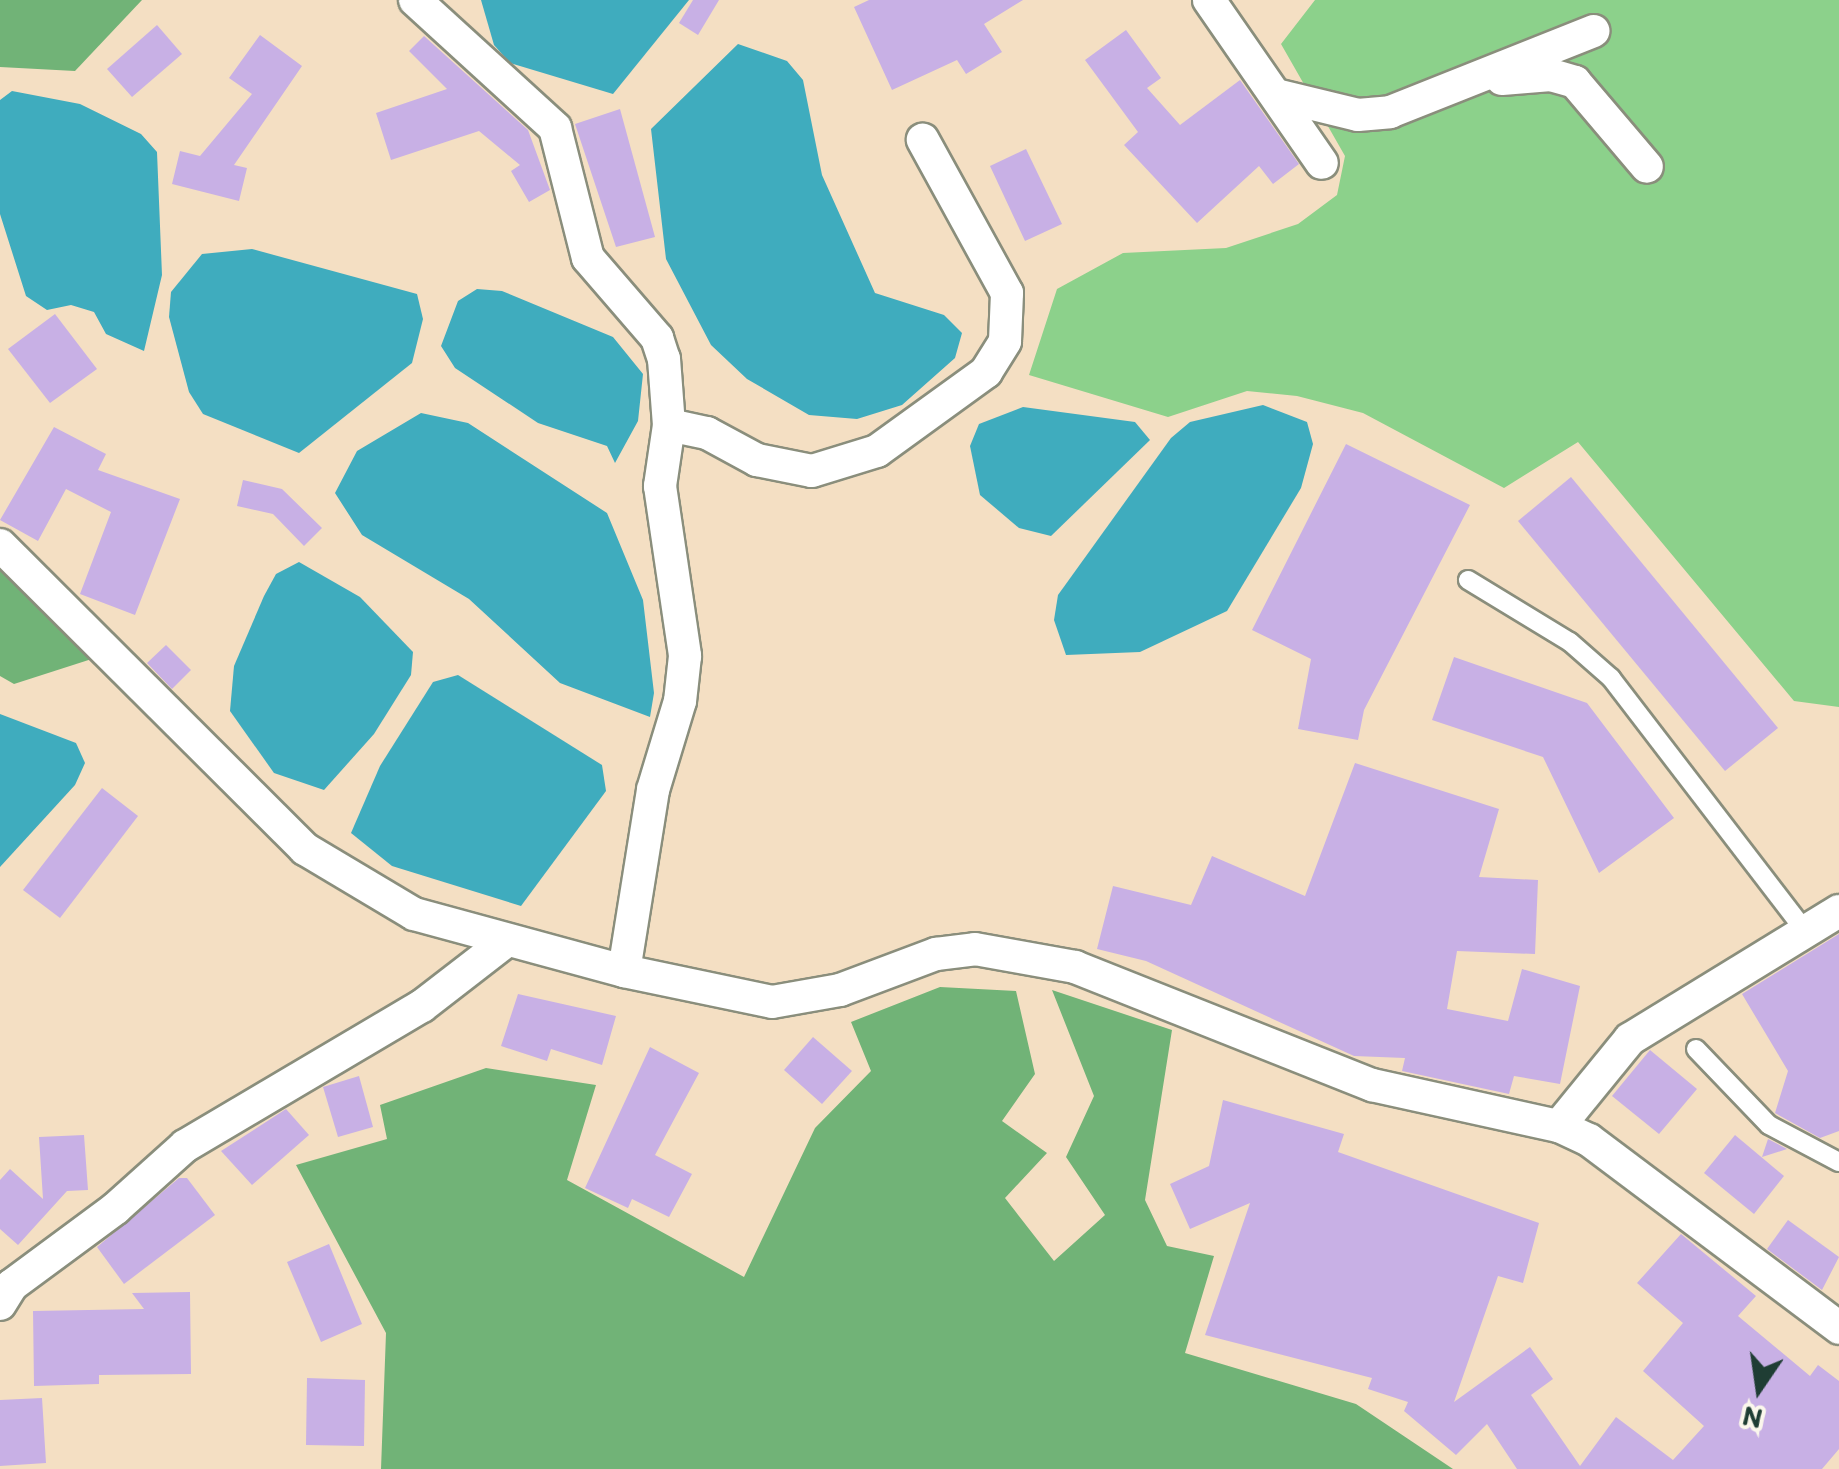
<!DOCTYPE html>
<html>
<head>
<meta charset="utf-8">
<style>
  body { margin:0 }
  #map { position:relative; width:1839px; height:1469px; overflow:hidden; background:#f4dfc3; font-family:Itim,sans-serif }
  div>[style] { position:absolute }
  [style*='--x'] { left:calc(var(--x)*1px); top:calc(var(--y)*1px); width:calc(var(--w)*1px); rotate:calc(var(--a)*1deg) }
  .green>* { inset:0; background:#8cd18b }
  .forest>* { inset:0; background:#71b377 }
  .water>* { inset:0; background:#3facbe }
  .building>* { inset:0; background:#c8b0e5 }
  .roads { filter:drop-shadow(2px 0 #8a8e7c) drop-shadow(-2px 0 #8a8e7c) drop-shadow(0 2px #8a8e7c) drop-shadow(0 -2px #8a8e7c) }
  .lane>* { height:18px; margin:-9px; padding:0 9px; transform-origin:9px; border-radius:9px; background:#fff }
  .street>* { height:32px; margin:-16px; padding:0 16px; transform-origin:16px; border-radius:16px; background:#fff }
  span { translate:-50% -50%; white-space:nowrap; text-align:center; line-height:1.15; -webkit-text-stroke:9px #fbf7ec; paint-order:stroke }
  .north { position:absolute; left:1709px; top:1339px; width:100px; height:100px; -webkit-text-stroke:8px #fbf7ec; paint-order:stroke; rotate:193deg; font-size:28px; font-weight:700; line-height:40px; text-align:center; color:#1f3d34 }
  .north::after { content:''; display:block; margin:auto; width:35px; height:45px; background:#1f3d34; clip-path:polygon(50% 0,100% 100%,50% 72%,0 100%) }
</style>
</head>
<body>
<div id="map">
  <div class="green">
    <div style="clip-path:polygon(1315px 0,1839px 0,1839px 707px,1794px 701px,1578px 442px,1504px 488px,1363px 413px,1297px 396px,1247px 391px,1168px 417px,1029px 375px,1057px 289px,1123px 253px,1226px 248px,1298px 224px,1337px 195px,1345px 156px,1281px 44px)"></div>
  </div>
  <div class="forest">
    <div style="clip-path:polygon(0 0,142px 0,75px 71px,0 67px)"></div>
    <div style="clip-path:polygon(0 552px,101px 656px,14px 684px,0 676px)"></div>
    <div style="clip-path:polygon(940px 987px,1016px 991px,1035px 1074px,1002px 1121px,1047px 1153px,1005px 1198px,1054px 1261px,1105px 1215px,1066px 1157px,1094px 1096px,1052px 990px,1172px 1030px,1145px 1200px,1167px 1246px,1214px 1256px,1185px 1353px,1356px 1404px,1453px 1469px,381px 1469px,386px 1333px,296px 1165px,387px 1139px,380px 1105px,486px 1068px,596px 1085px,567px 1180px,744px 1277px,815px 1128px,871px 1071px,851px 1022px)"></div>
  </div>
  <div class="water">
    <div style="clip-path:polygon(481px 0,689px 0,613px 94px,510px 63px,494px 45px)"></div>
    <div style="clip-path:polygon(738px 44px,787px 61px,803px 80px,822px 175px,875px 293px,944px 315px,962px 333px,955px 358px,902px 405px,857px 419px,809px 415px,747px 379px,711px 345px,666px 259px,651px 129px)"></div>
    <div style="clip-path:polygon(12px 91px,80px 104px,141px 134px,157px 152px,162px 275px,144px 351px,106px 334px,94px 312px,71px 305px,47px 310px,26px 296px,0 214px,0 100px)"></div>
    <div style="clip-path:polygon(252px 249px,417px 294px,423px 319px,412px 363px,299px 453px,203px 414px,189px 392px,169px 317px,171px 292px,202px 254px)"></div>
    <div style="clip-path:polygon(477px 289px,502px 291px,613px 337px,643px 374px,638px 421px,615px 463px,607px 446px,538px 423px,455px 368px,441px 346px,458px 301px)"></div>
    <div style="clip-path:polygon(1263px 405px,1307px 422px,1313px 444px,1301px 488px,1227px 611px,1140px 652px,1066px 655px,1054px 620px,1058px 595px,1171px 438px,1190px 422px)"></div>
    <div style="clip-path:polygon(1023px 407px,1135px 422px,1150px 440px,1051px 536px,1019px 528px,980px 495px,970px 446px,979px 424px)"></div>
    <div style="clip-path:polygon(421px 413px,468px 423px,607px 513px,643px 600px,654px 693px,650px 717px,560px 683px,469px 599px,362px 535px,335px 493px,357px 451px)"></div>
    <div style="clip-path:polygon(299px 562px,360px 597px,413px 652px,411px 675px,374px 734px,324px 790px,274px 773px,230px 711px,234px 666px,264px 596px,276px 574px)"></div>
    <div style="clip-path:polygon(458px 675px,602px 765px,606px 791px,521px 906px,392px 866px,351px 833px,380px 766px,433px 682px)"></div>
    <div style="clip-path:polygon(0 714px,76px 743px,85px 763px,75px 785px,0 867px)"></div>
  </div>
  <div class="building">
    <div style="clip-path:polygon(693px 0,719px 0,698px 35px,679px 23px)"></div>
    <div style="clip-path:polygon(869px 0,1023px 0,984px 24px,1002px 52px,966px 74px,957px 60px,892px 90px,854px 7px)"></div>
    <div style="clip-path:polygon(157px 25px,182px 54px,132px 97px,107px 69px)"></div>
    <div style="clip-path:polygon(1126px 30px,1161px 78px,1147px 88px,1180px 125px,1240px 80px,1299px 164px,1273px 184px,1259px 166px,1197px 223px,1124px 145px,1138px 132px,1085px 60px)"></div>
    <div style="clip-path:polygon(260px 35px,302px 66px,234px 165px,247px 168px,239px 201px,172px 184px,180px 151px,200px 156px,252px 94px,229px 78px)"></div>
    <div style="clip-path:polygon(424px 36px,528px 130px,550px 190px,529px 202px,511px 171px,520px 165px,479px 131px,391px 160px,376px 113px,447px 89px,409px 51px)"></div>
    <div style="clip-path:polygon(620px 109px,655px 237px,616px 247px,575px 124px)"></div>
    <div style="clip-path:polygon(1026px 149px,1062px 224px,1025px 241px,990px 166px)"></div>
    <div style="clip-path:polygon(55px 314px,97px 369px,50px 403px,8px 349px)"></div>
    <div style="clip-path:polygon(54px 427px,106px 454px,98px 470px,180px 499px,135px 615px,80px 594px,111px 512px,66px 489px,38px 541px,0 520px)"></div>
    <div style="clip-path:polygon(1346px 444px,1470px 505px,1364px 710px,1358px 740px,1298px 729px,1311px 659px,1252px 630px)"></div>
    <div style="clip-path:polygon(1571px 477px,1778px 728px,1725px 771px,1518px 521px)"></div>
    <div style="clip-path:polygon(243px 480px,282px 489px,322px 528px,304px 546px,273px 514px,237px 506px)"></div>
    <div style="clip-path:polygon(166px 645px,191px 670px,172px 689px,147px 663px)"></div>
    <div style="clip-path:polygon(1454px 657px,1587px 703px,1674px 818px,1599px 873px,1543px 757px,1432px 720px)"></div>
    <div style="clip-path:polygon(1355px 763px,1499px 809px,1479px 877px,1538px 880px,1535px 954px,1457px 951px,1447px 1009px,1508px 1021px,1522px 969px,1580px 986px,1560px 1084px,1514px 1076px,1509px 1094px,1402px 1071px,1405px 1058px,1354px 1056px,1146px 961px,1097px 949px,1113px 886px,1191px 905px,1212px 856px,1305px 896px)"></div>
    <div style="clip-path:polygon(102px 788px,138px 816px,60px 918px,23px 890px)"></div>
    <div style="clip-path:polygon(1839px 934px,1839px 1131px,1820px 1138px,1775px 1113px,1788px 1071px,1742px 994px)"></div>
    <div style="clip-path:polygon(518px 994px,616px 1016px,602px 1065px,551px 1049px,547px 1061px,501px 1046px)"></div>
    <div style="clip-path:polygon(813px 1037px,852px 1071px,822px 1104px,784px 1070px)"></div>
    <div style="clip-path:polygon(650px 1047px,699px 1073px,655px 1155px,692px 1174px,669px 1217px,632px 1199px,628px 1208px,585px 1188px)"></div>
    <div style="clip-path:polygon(1650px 1050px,1697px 1089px,1659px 1134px,1612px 1096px)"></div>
    <div style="clip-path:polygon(359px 1076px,373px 1127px,338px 1137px,323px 1087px)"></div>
    <div style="clip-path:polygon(1223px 1100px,1344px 1134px,1338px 1152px,1539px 1223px,1523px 1283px,1498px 1276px,1454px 1402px,1530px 1347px,1553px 1379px,1531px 1395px,1580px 1466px,1616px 1417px,1673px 1460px,1704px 1426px,1643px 1371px,1683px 1323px,1637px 1283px,1681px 1234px,1756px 1296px,1738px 1316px,1810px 1376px,1818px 1365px,1839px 1381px,1839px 1449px,1822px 1469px,1517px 1469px,1487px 1424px,1456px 1455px,1404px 1411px,1408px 1402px,1368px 1389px,1372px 1378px,1205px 1335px,1250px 1203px,1190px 1229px,1170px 1184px,1209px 1166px)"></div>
    <div style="clip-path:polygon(286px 1109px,309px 1135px,252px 1185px,221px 1151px)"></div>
    <div style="clip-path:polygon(84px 1135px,88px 1190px,67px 1191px,18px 1245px,0 1229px,0 1180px,10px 1169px,43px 1199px,39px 1137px)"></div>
    <div style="clip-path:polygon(1735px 1135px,1784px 1176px,1754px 1214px,1704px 1173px)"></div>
    <div style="clip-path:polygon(1768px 1139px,1787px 1149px,1762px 1157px)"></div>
    <div style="clip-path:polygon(179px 1178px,187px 1178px,215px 1215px,124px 1284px,97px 1247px)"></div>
    <div style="clip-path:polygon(1788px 1220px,1839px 1257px,1822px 1290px,1767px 1249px)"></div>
    <div style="clip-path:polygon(329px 1244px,362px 1324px,321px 1342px,287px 1262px)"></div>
    <div style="clip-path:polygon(190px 1292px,191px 1374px,99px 1375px,99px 1384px,34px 1386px,33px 1311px,144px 1309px,132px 1293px)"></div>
    <div style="clip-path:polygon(307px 1378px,365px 1380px,364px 1446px,306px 1445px)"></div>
    <div style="clip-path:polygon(42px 1398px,46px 1463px,0 1466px,0 1400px)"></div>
  </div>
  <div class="roads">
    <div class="lane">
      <div style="--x:1468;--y:580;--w:119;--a:31.3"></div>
      <div style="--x:1570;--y:642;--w:55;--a:41.3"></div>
      <div style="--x:1611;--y:678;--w:320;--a:52.5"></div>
      <div style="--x:1696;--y:1049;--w:105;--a:46.2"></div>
      <div style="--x:1769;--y:1125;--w:79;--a:27.9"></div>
    </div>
    <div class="street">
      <div style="--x:415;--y:0;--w:190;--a:42.4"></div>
      <div style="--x:555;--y:128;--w:134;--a:75.8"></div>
      <div style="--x:588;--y:258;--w:106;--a:49.2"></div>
      <div style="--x:657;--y:338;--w:22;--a:72"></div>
      <div style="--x:664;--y:359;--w:66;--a:85.7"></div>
      <div style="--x:669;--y:425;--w:62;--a:98.4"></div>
      <div style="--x:660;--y:486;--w:172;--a:81.6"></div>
      <div style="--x:685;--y:656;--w:45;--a:96.3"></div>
      <div style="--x:680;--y:701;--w:93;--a:106.9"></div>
      <div style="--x:653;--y:790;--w:183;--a:99.1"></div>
      <div style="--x:1209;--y:0;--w:198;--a:55.3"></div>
      <div style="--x:1502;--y:79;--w:49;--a:-4.7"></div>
      <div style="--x:1551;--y:75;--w:25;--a:16"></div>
      <div style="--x:1575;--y:82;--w:111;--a:49.7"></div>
      <div style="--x:1276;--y:95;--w:84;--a:13.7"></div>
      <div style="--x:1358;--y:115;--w:32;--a:-5"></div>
      <div style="--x:1390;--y:112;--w:219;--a:-21.7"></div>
      <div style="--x:669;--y:425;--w:39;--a:12"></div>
      <div style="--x:707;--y:433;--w:57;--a:28.4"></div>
      <div style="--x:757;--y:460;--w:56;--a:11.3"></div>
      <div style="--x:812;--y:471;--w:68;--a:-17.1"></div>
      <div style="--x:877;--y:451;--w:135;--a:-35.9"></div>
      <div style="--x:986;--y:372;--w:36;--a:-58"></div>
      <div style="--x:1005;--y:341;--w:48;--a:-87.6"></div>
      <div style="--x:1007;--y:293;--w:175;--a:-118.8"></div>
      <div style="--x:0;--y:545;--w:431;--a:44.9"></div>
      <div style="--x:305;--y:849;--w:127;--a:30.8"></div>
      <div style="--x:414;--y:914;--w:218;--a:15.2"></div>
      <div style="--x:624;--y:971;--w:151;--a:11.8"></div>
      <div style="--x:772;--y:1002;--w:69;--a:-10"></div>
      <div style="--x:840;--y:990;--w:103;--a:-20.6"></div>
      <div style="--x:936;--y:954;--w:39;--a:-7"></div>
      <div style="--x:975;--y:949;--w:102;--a:10.2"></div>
      <div style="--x:1075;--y:967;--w:320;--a:21.7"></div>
      <div style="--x:1372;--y:1085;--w:191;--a:12.4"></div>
      <div style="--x:1559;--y:1126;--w:33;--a:25"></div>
      <div style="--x:1589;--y:1140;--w:313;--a:36.9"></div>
      <div style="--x:1559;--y:1126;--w:112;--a:-50.8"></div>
      <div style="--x:1630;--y:1039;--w:245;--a:-31.5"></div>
      <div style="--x:0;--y:1304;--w:22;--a:-58"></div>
      <div style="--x:12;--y:1285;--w:129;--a:-36.5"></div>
      <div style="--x:116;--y:1208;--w:93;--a:-41.9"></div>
      <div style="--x:185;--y:1146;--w:275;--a:-30.6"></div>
      <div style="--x:422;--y:1006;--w:106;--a:-37.7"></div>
    </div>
  </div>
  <div class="north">N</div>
</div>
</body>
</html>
